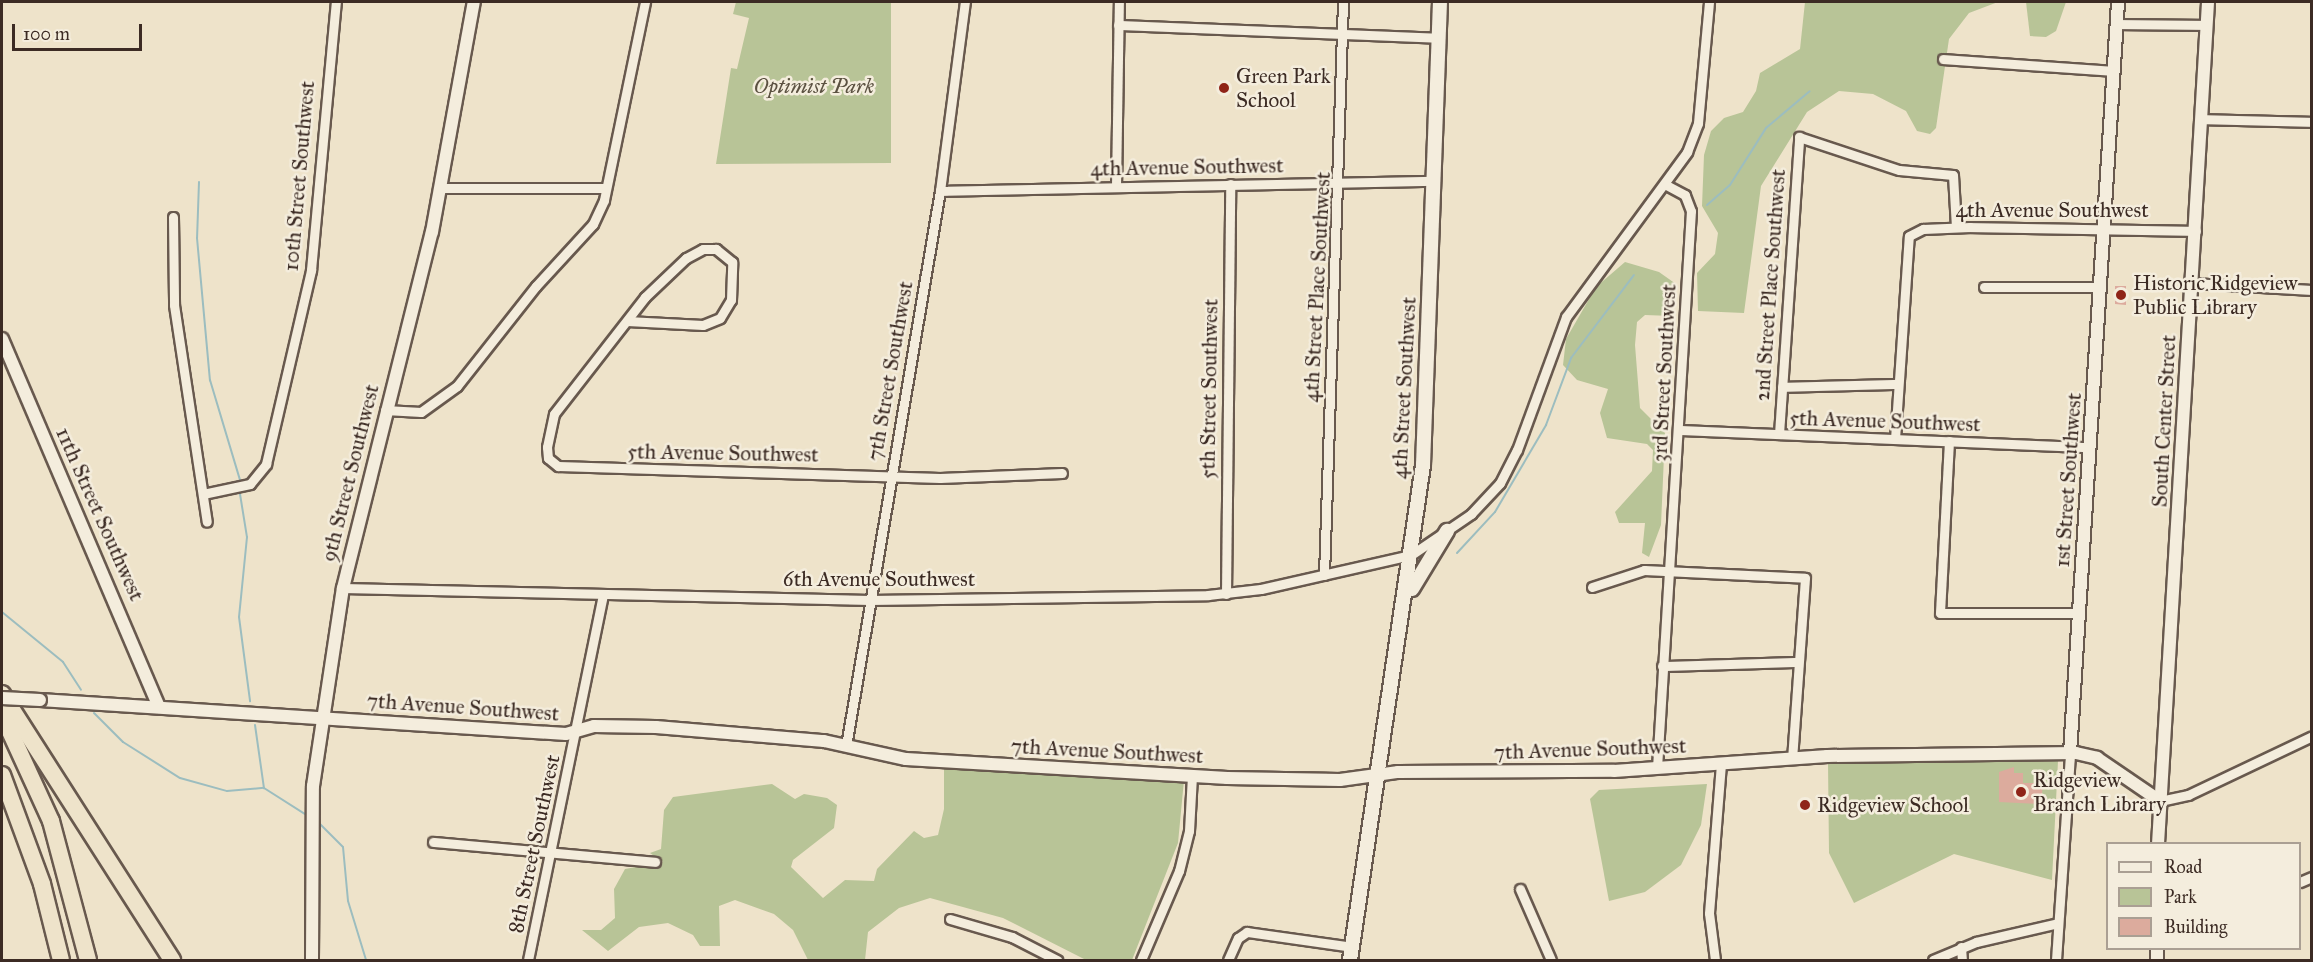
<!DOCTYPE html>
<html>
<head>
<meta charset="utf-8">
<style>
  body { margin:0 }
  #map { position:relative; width:2313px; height:962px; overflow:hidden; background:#eee3ca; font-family:"IM FELL Great Primer",serif }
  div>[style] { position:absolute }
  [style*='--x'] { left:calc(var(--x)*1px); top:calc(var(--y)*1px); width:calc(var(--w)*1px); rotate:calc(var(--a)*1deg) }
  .green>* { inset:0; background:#b8c497 }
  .stream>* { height:2px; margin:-1px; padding:0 1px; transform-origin:1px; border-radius:1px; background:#9cbdbf }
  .building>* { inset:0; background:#dcab9d }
  .roads { filter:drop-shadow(2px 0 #68594e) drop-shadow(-2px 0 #68594e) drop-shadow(0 2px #68594e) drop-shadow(0 -2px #68594e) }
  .minor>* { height:9px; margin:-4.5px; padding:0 4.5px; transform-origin:4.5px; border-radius:4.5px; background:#f4eddd }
  .tertiary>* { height:12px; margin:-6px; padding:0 6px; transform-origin:6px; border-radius:6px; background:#f4eddd }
  .secondary>* { height:14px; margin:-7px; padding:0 7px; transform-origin:7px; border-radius:7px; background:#f4eddd }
  .motorway>* { height:16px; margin:-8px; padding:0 8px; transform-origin:8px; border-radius:8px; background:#eee3ca }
  .bridges { filter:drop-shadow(2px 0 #68594e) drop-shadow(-2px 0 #68594e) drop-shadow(0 2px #68594e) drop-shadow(0 -2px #68594e) }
  .tertiary-bridge>* { height:12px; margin:-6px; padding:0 6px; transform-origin:6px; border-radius:6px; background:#f4eddd }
  .dots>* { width:16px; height:16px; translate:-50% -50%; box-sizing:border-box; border:3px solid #f4eddd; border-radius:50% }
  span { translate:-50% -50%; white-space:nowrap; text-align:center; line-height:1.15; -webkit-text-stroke:5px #f4eddd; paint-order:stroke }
  .poi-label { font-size:21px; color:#3c2b24 }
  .left { translate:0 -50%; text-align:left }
  .park-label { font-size:21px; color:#5b5141; font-style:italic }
  .street-label { font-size:21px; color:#3c2b24 }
  .frame { position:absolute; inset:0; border:3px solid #3c2b24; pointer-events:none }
  .legend { position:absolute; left:2106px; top:842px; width:195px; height:108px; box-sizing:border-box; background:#f4eddd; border:2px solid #aa9f93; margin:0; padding:8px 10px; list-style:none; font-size:18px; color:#3c2b24 }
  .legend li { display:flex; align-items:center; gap:12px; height:30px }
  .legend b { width:30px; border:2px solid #aa9f93 }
  .scale { position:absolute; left:12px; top:24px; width:130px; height:27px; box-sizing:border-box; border:3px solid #3c2b24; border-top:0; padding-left:8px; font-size:18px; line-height:21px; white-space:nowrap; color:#3c2b24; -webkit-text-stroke:4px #f4eddd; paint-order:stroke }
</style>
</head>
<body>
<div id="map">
  <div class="green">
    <div style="clip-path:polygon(736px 2px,891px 2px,891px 163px,716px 164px,731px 68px,737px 69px,749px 18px,733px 14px)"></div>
    <div style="clip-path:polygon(1805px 2px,1998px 2px,1969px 13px,1949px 39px,1936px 128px,1930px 134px,1917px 131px,1906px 111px,1873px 94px,1839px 91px,1807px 112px,1761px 186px,1744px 313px,1698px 311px,1697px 273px,1715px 254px,1718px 233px,1702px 206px,1704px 155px,1711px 131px,1724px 118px,1743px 112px,1756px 91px,1760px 73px,1800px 49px)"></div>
    <div style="clip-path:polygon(2026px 2px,2066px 2px,2056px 31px,2046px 37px,2030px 36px)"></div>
    <div style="clip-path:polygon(1625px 262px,1659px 272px,1676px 284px,1672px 316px,1645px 315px,1637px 322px,1635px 345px,1640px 408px,1665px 433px,1661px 525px,1649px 557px,1642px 553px,1645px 523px,1619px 523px,1615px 512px,1652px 471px,1653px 450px,1647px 444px,1607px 438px,1600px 413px,1608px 389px,1577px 380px,1563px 365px,1566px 339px,1596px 287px)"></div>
    <div style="clip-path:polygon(2058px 761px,2052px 880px,1954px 854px,1854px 903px,1829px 853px,1828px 763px)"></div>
    <div style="clip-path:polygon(944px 767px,1184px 780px,1178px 843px,1132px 960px,1086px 960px,1003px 918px,930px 898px,899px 908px,868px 932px,865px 960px,808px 960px,793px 930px,774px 914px,735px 900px,719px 906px,720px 946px,700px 946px,693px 935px,668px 923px,639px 927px,608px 951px,582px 930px,601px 930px,615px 918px,614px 889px,625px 869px,663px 862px,650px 853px,661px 849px,664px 810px,673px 797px,772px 784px,795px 799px,804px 794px,827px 798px,837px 805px,834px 828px,793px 860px,791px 867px,823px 898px,845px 880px,874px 881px,877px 869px,914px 831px,924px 838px,938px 835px,944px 809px)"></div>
    <div style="clip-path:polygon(1707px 784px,1701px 825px,1681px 865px,1645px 892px,1609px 901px,1590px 799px,1599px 790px)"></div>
  </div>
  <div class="stream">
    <div style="--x:199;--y:182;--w:56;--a:92"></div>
    <div style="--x:197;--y:238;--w:143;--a:84.8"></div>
    <div style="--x:210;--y:380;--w:104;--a:73.3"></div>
    <div style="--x:1707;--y:205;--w:30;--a:-41"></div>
    <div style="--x:1730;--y:185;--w:67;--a:-57.7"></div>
    <div style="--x:1766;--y:128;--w:57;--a:-40.1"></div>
    <div style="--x:240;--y:494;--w:44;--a:80.8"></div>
    <div style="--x:247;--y:537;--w:80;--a:95.7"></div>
    <div style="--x:239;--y:617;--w:85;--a:82.5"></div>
    <div style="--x:1457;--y:553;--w:56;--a:-47.2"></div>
    <div style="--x:1495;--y:512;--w:101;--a:-59.6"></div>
    <div style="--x:1546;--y:425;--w:72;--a:-69.5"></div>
    <div style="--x:1571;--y:358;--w:104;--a:-52.8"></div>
    <div style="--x:2;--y:612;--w:79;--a:39.3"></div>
    <div style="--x:63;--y:662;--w:33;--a:57"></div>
    <div style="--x:94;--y:713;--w:41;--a:45"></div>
    <div style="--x:123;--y:742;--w:67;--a:32.3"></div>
    <div style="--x:180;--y:778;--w:49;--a:15.5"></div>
    <div style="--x:227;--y:791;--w:37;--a:-5"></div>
    <div style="--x:264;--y:788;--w:52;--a:32.5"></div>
    <div style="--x:255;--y:725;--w:64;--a:81.9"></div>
    <div style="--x:318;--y:822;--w:35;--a:45"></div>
    <div style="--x:343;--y:847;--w:54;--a:84.7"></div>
    <div style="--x:348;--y:901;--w:62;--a:73"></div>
  </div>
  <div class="building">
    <div style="clip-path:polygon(2115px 286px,2126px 286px,2126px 305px,2115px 304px)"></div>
    <div style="clip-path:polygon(2014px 767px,2014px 773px,2023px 773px,2023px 783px,2043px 783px,2041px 804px,1999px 802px,1999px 772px)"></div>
  </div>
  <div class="roads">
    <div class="minor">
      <div style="--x:2117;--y:24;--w:90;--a:0.6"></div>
      <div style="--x:1118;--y:25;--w:321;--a:2.3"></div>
      <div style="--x:1943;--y:59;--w:171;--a:4"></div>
      <div style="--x:2201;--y:119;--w:111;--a:1.5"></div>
      <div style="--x:1116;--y:186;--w:184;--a:-89.1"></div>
      <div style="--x:441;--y:188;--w:165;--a:0"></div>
      <div style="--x:940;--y:191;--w:495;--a:-1.2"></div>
      <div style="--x:173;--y:217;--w:88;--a:89.3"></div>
      <div style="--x:174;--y:305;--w:219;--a:81.4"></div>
      <div style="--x:2192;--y:283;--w:120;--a:3.3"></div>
      <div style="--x:1984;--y:287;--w:116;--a:0"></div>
      <div style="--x:627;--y:321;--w:76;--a:3"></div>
      <div style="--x:703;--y:325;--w:18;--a:-22"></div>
      <div style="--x:720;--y:318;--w:21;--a:-59"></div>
      <div style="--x:731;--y:300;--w:38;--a:-88"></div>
      <div style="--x:732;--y:262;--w:21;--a:-141"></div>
      <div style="--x:716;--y:249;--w:13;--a:180"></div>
      <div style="--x:703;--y:249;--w:19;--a:152"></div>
      <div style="--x:686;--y:258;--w:57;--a:136.4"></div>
      <div style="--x:645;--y:297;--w:148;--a:127.9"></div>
      <div style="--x:554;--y:414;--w:34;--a:102"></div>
      <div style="--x:547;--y:447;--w:11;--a:85"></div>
      <div style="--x:548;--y:458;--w:13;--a:39"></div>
      <div style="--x:558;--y:466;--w:382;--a:1.8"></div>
      <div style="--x:940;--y:478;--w:122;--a:-2.3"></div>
      <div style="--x:1782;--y:387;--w:116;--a:-1.5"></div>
      <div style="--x:385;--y:410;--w:36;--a:3"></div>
      <div style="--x:421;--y:412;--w:44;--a:-35.8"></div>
      <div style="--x:457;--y:386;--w:127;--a:-51.7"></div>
      <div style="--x:536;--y:286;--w:84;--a:-47.4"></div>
      <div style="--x:593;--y:224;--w:26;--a:-65"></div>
      <div style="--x:604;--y:200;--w:202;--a:-78.3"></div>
      <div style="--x:1679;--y:430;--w:411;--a:2.4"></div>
      <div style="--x:1779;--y:434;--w:298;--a:-86.1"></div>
      <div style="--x:1799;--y:137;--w:105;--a:18.3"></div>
      <div style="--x:1899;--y:170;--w:54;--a:5.3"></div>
      <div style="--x:1953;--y:175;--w:52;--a:86.7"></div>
      <div style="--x:1895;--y:439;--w:203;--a:-86.1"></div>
      <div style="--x:1909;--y:236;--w:16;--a:-27"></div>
      <div style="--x:1923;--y:229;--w:47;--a:-2.4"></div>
      <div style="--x:1970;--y:227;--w:226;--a:1"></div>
      <div style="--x:1949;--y:441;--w:172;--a:93"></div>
      <div style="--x:1940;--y:613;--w:139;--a:0"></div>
      <div style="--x:203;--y:494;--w:48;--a:-12"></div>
      <div style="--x:250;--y:484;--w:26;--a:-51"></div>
      <div style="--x:266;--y:464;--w:199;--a:-76.9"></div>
      <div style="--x:311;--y:270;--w:269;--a:-84.7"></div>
      <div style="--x:1324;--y:575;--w:573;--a:-88.1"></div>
      <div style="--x:1592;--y:587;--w:55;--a:-18.1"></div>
      <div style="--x:1644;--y:570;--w:161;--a:2.8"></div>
      <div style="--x:1805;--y:578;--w:180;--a:94.1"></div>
      <div style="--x:343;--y:588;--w:527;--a:1.3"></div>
      <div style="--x:870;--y:600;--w:338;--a:-0.8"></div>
      <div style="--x:1208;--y:595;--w:53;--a:-6.5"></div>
      <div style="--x:1261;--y:589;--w:154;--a:-12.8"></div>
      <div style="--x:1411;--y:555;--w:73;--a:-34.3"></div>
      <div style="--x:1471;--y:514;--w:42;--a:-46.9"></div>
      <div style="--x:1500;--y:483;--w:37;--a:-63"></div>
      <div style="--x:1517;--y:450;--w:142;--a:-69.8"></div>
      <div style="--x:1566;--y:317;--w:205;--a:-53.7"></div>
      <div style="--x:1687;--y:152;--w:31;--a:-69"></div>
      <div style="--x:1698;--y:123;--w:121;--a:-84.8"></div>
      <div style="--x:1226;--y:594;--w:410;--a:-89.4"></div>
      <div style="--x:1662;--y:666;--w:136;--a:-1.7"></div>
      <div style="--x:846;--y:746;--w:563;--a:-80.39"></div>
      <div style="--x:940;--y:191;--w:191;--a:-82.5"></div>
      <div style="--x:1657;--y:768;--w:558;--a:-86.51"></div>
      <div style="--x:1691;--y:211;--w:17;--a:-111"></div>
      <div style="--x:1685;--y:195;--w:21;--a:-152"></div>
      <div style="--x:2160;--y:801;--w:29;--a:-12"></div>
      <div style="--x:2188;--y:795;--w:137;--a:-25.4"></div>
      <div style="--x:433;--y:842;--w:223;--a:5.1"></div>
      <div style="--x:2300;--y:882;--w:13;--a:-23"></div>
      <div style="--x:1520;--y:889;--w:77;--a:66.4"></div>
      <div style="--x:950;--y:919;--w:65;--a:16.2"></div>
      <div style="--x:1012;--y:937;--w:51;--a:27.1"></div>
      <div style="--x:1961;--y:947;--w:13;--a:86"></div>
      <div style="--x:528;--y:960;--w:373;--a:-78.4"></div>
      <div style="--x:1141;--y:960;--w:97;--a:-66.9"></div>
      <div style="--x:1179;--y:871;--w:41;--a:-76"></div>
      <div style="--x:1189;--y:831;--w:55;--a:-86.9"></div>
      <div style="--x:1228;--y:960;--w:24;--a:-66"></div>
      <div style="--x:1238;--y:938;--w:11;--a:-34"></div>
      <div style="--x:1247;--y:932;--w:106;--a:8.1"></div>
      <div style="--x:1715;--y:960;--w:47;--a:-97.3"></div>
      <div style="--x:1709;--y:913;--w:150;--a:-85.4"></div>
      <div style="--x:1933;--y:960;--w:47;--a:-22.7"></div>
      <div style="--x:1976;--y:942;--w:84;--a:-13"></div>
      <div style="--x:2056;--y:960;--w:207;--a:-86.1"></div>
    </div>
    <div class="tertiary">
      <div style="--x:2;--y:339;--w:400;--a:66.9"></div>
      <div style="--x:40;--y:700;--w:527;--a:3.7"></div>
      <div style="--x:566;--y:734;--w:29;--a:-16"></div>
      <div style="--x:594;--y:726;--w:62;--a:0.9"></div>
      <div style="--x:656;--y:727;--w:169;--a:4.8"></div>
      <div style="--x:824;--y:741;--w:84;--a:12.4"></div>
      <div style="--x:906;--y:759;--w:322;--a:3.4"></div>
      <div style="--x:1227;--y:778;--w:113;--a:1"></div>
      <div style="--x:1340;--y:780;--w:59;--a:-7.9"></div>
      <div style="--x:1398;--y:772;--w:216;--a:-0.3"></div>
      <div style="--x:1614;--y:771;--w:214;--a:-4"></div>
      <div style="--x:1827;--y:756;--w:249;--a:-0.7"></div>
      <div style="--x:2076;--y:753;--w:22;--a:13"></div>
      <div style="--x:2097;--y:758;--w:76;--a:34.3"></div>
      <div style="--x:2070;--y:753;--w:753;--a:-86.34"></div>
      <div style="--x:2158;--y:844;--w:843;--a:-86.6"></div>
      <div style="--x:312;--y:960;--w:174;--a:-89.7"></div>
      <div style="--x:313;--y:786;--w:200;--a:-81.4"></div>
      <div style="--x:343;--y:588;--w:367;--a:-76"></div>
      <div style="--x:432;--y:232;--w:234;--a:-79.7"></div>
      <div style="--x:2157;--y:960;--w:12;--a:-90"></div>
    </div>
    <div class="secondary">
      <div style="--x:1412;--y:589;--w:68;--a:-58.9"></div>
      <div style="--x:1350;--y:960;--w:500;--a:-81.61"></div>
      <div style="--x:1423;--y:465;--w:463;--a:-87.9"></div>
    </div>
    <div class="motorway">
      <div style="--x:2;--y:694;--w:316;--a:57.4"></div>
      <div style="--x:2;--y:714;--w:118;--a:65.4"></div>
      <div style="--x:51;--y:821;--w:144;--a:75.1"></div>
      <div style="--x:2;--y:775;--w:116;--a:69.8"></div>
      <div style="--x:42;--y:884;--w:78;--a:76"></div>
    </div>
  </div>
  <div class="bridges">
    <div class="tertiary-bridge">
      <div style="--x:2;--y:698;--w:38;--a:3"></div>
    </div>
  </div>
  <div class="dots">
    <div style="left:1224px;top:88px;background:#8f2418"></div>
    <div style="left:2121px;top:295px;background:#8f2418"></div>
    <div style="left:2021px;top:792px;background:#8f2418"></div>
    <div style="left:1805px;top:805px;background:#8f2418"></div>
  </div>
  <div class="poi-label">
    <span class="left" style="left:1236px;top:88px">Green Park<br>School</span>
    <span class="left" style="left:2133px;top:295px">Historic Ridgeview<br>Public Library</span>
    <span class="left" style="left:2033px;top:792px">Ridgeview<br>Branch Library</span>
    <span class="left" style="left:1817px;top:805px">Ridgeview School</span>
  </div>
  <div class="park-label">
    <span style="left:814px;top:86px">Optimist Park</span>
  </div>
  <div class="street-label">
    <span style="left:1187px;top:167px;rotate:-1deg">4th Avenue Southwest</span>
    <span style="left:299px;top:176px;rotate:-85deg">10th Street Southwest</span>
    <span style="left:2052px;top:210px">4th Avenue Southwest</span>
    <span style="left:1770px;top:285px;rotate:-86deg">2nd Street Place Southwest</span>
    <span style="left:1317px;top:287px;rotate:-87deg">4th Street Place Southwest</span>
    <span style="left:890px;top:371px;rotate:-80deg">7th Street Southwest</span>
    <span style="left:1664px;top:373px;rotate:-87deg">3rd Street Southwest</span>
    <span style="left:1404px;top:388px;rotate:-87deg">4th Street Southwest</span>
    <span style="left:1209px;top:389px;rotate:-89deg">5th Street Southwest</span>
    <span style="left:1885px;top:421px;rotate:2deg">5th Avenue Southwest</span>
    <span style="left:2164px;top:421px;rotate:-87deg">South Center Street</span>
    <span style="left:723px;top:453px;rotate:1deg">5th Avenue Southwest</span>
    <span style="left:350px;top:473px;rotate:-76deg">9th Street Southwest</span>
    <span style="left:2068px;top:480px;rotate:-86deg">1st Street Southwest</span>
    <span style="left:100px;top:514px;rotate:66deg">11th Street Southwest</span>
    <span style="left:879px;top:579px">6th Avenue Southwest</span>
    <span style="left:463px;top:707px;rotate:4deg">7th Avenue Southwest</span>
    <span style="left:1590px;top:749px;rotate:-2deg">7th Avenue Southwest</span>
    <span style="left:1107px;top:751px;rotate:3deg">7th Avenue Southwest</span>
    <span style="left:534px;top:844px;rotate:-78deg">8th Street Southwest</span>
  </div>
  <div class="frame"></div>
  <ul class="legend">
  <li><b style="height:8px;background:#f4eddd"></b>Road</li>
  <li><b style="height:16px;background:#b8c497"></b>Park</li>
  <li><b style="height:16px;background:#dcab9d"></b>Building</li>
  </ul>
  <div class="scale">100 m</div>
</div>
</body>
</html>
